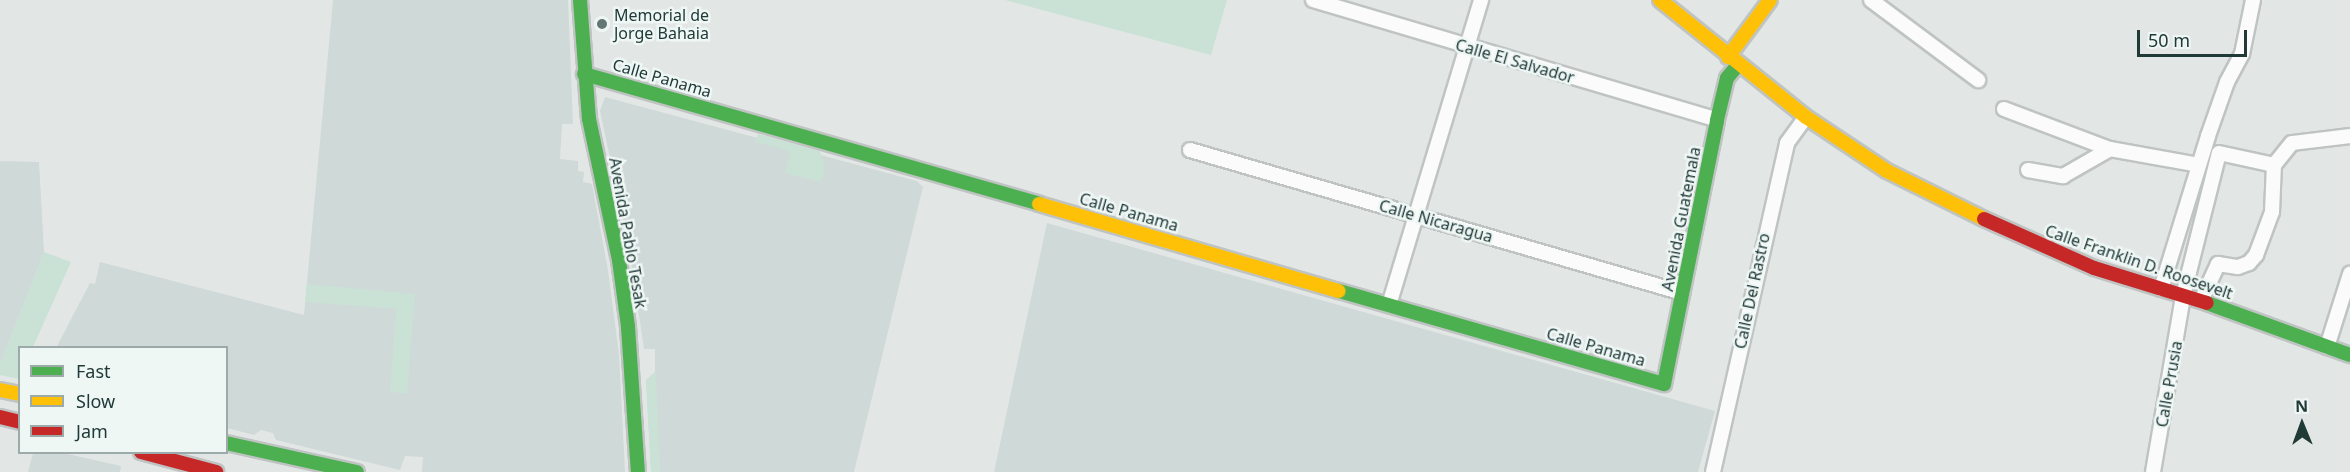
<!DOCTYPE html>
<html>
<head>
<meta charset="utf-8">
<style>
  body { margin:0 }
  #map { position:relative; width:2350px; height:472px; overflow:hidden; background:#e2e7e6; font-family:"Noto Sans",sans-serif }
  div>[style] { position:absolute }
  [style*='--x'] { left:calc(var(--x)*1px); top:calc(var(--y)*1px); width:calc(var(--w)*1px); rotate:calc(var(--a)*1deg) }
  .built>* { inset:0; background:#cfd9d7 }
  .green>* { inset:0; background:#cae1d6 }
  .roads { filter:drop-shadow(2px 0 #bfc4c3) drop-shadow(-2px 0 #bfc4c3) drop-shadow(0 2px #bfc4c3) drop-shadow(0 -2px #bfc4c3) }
  .street>* { height:14px; margin:-7px; padding:0 7px; transform-origin:7px; border-radius:7px; background:#fbfbfb }
  .fast>* { height:14px; margin:-7px; padding:0 7px; transform-origin:7px; border-radius:7px; background:#4caf50 }
  .slow>* { height:14px; margin:-7px; padding:0 7px; transform-origin:7px; border-radius:7px; background:#ffc107 }
  .jam>* { height:14px; margin:-7px; padding:0 7px; transform-origin:7px; border-radius:7px; background:#c62828 }
  .dots>* { width:16px; height:16px; translate:-50% -50%; box-sizing:border-box; border:3px solid #eff7f5; border-radius:50% }
  span { translate:-50% -50%; white-space:nowrap; text-align:center; line-height:1.15; -webkit-text-stroke:5px #eff7f5; paint-order:stroke }
  .poi-label { font-size:16px; color:#203a38 }
  .left { translate:0 -50%; text-align:left }
  .street-label { font-size:16px; color:#203a38 }
  .legend { position:absolute; left:18px; top:346px; width:210px; height:108px; box-sizing:border-box; background:#eff7f5; border:2px solid #9caba9; margin:0; padding:8px 10px; list-style:none; font-size:18px; color:#203a38 }
  .legend li { display:flex; align-items:center; gap:12px; height:30px }
  .legend b { width:30px; border:2px solid #9caba9 }
  .north { position:absolute; left:2272px; top:394px; width:60px; height:60px; -webkit-text-stroke:4px #eff7f5; paint-order:stroke; rotate:359deg; font-size:16px; font-weight:700; line-height:24px; text-align:center; color:#203a38 }
  .north::after { content:''; display:block; margin:auto; width:21px; height:27px; background:#203a38; clip-path:polygon(50% 0,100% 100%,50% 72%,0 100%) }
  .scale { position:absolute; left:2137px; top:30px; width:110px; height:27px; box-sizing:border-box; border:3px solid #203a38; border-top:0; padding-left:8px; font-size:18px; line-height:21px; white-space:nowrap; color:#203a38; -webkit-text-stroke:4px #eff7f5; paint-order:stroke }
</style>
</head>
<body>
<div id="map">
  <div class="built">
    <div style="clip-path:polygon(333px 0,568px 0,573px 124px,562px 124px,560px 159px,578px 161px,578px 171px,584px 172px,583px 182px,592px 184px,608px 270px,619px 354px,625px 472px,422px 472px,423px 457px,405px 456px,400px 470px,276px 440px,273px 433px,261px 430px,254px 435px,227px 428px,226px 348px,56px 348px,90px 283px,95px 284px,100px 262px,304px 315px)"></div>
    <div style="clip-path:polygon(605px 97px,917px 181px,923px 187px,854px 472px,651px 472px,646px 380px,655px 372px,655px 349px,644px 349px,628px 242px,600px 111px)"></div>
    <div style="clip-path:polygon(0 161px,39px 162px,44px 252px,0 364px)"></div>
    <div style="clip-path:polygon(1047px 223px,1715px 411px,1698px 472px,994px 472px)"></div>
    <div style="clip-path:polygon(33px 453px,63px 453px,121px 466px,120px 472px,28px 472px)"></div>
  </div>
  <div class="green">
    <div style="clip-path:polygon(1005px 0,1227px 0,1211px 55px)"></div>
    <div style="clip-path:polygon(758px 134px,820px 151px,825px 168px,821px 182px,785px 173px,790px 151px,755px 142px)"></div>
    <div style="clip-path:polygon(44px 252px,71px 262px,33px 347px,20px 348px,19px 379px,0 375px,0 363px)"></div>
    <div style="clip-path:polygon(307px 284px,415px 294px,407px 394px,390px 392px,396px 309px,305px 302px)"></div>
    <div style="clip-path:polygon(656px 372px,660px 472px,651px 472px,646px 380px)"></div>
  </div>
  <div class="roads">
    <div class="street">
      <div style="--x:1313;--y:0;--w:421;--a:16.5"></div>
      <div style="--x:1871;--y:0;--w:134;--a:36.8"></div>
      <div style="--x:2004;--y:109;--w:113;--a:20.7"></div>
      <div style="--x:1190;--y:150;--w:513;--a:16.18"></div>
      <div style="--x:2028;--y:170;--w:36;--a:10"></div>
      <div style="--x:2063;--y:176;--w:54;--a:-29.9"></div>
      <div style="--x:2110;--y:149;--w:90;--a:10.2"></div>
      <div style="--x:2161;--y:289;--w:160;--a:-72.9"></div>
      <div style="--x:2208;--y:136;--w:57;--a:-70.6"></div>
      <div style="--x:2227;--y:82;--w:32;--a:-62"></div>
      <div style="--x:2242;--y:54;--w:55;--a:-78.5"></div>
      <div style="--x:2201;--y:301;--w:41;--a:-65.3"></div>
      <div style="--x:2218;--y:264;--w:20;--a:9"></div>
      <div style="--x:2238;--y:267;--w:12;--a:-20"></div>
      <div style="--x:2249;--y:263;--w:11;--a:-49"></div>
      <div style="--x:2256;--y:255;--w:46;--a:-69.6"></div>
      <div style="--x:2272;--y:212;--w:47;--a:-87.6"></div>
      <div style="--x:2274;--y:165;--w:28;--a:-51"></div>
      <div style="--x:2292;--y:143;--w:58;--a:-6.9"></div>
      <div style="--x:1389;--y:305;--w:319;--a:-73.2"></div>
      <div style="--x:2327;--y:347;--w:77;--a:-72.5"></div>
      <div style="--x:1713;--y:472;--w:337;--a:-77.3"></div>
      <div style="--x:1787;--y:143;--w:32;--a:-54"></div>
      <div style="--x:2153;--y:472;--w:179;--a:-80.3"></div>
      <div style="--x:2183;--y:296;--w:147;--a:-75.9"></div>
      <div style="--x:2219;--y:153;--w:56;--a:12.3"></div>
    </div>
    <div class="fast">
      <div style="--x:580;--y:0;--w:119;--a:85.7"></div>
      <div style="--x:589;--y:119;--w:144;--a:78"></div>
      <div style="--x:619;--y:260;--w:68;--a:82.3"></div>
      <div style="--x:628;--y:327;--w:145;--a:86.1"></div>
      <div style="--x:584;--y:74;--w:473;--a:15.9"></div>
      <div style="--x:1339;--y:291;--w:338;--a:16"></div>
      <div style="--x:1664;--y:384;--w:269;--a:-78.6"></div>
      <div style="--x:1717;--y:120;--w:43;--a:-76.6"></div>
      <div style="--x:1727;--y:78;--w:17;--a:-50"></div>
      <div style="--x:2207;--y:303;--w:152;--a:20"></div>
      <div style="--x:226;--y:443;--w:134;--a:12.5"></div>
    </div>
    <div class="slow">
      <div style="--x:1660;--y:0;--w:187;--a:38.7"></div>
      <div style="--x:1806;--y:117;--w:97;--a:33.7"></div>
      <div style="--x:1887;--y:171;--w:108;--a:26.3"></div>
      <div style="--x:1728;--y:57;--w:71;--a:-53.6"></div>
      <div style="--x:1039;--y:204;--w:312;--a:16.2"></div>
      <div style="--x:0;--y:390;--w:20;--a:11"></div>
    </div>
    <div class="jam">
      <div style="--x:1984;--y:219;--w:120;--a:24"></div>
      <div style="--x:2094;--y:268;--w:118;--a:17.2"></div>
      <div style="--x:0;--y:417;--w:21;--a:14"></div>
      <div style="--x:141;--y:452;--w:78;--a:14.9"></div>
    </div>
  </div>
  <div class="dots">
    <div style="left:602px;top:24px;background:#647775"></div>
  </div>
  <div class="poi-label">
    <span class="left" style="left:614px;top:24px">Memorial de<br>Jorge Bahaia</span>
  </div>
  <div class="street-label">
    <span style="left:1515px;top:61px;rotate:16deg">Calle El Salvador</span>
    <span style="left:662px;top:78px;rotate:16deg">Calle Panama</span>
    <span style="left:1129px;top:212px;rotate:16deg">Calle Panama</span>
    <span style="left:1681px;top:219px;rotate:-79deg">Avenida Guatemala</span>
    <span style="left:1436px;top:221px;rotate:16deg">Calle Nicaragua</span>
    <span style="left:628px;top:233px;rotate:80deg">Avenida Pablo Tesak</span>
    <span style="left:2139px;top:262px;rotate:19deg">Calle Franklin D. Roosevelt</span>
    <span style="left:1752px;top:291px;rotate:-78deg">Calle Del Rastro</span>
    <span style="left:1596px;top:347px;rotate:16deg">Calle Panama</span>
    <span style="left:2169px;top:384px;rotate:-80deg">Calle Prusia</span>
  </div>
  <ul class="legend">
  <li><b style="height:8px;background:#4caf50"></b>Fast</li>
  <li><b style="height:8px;background:#ffc107"></b>Slow</li>
  <li><b style="height:8px;background:#c62828"></b>Jam</li>
  </ul>
  <div class="north">N</div>
  <div class="scale">50 m</div>
</div>
</body>
</html>
